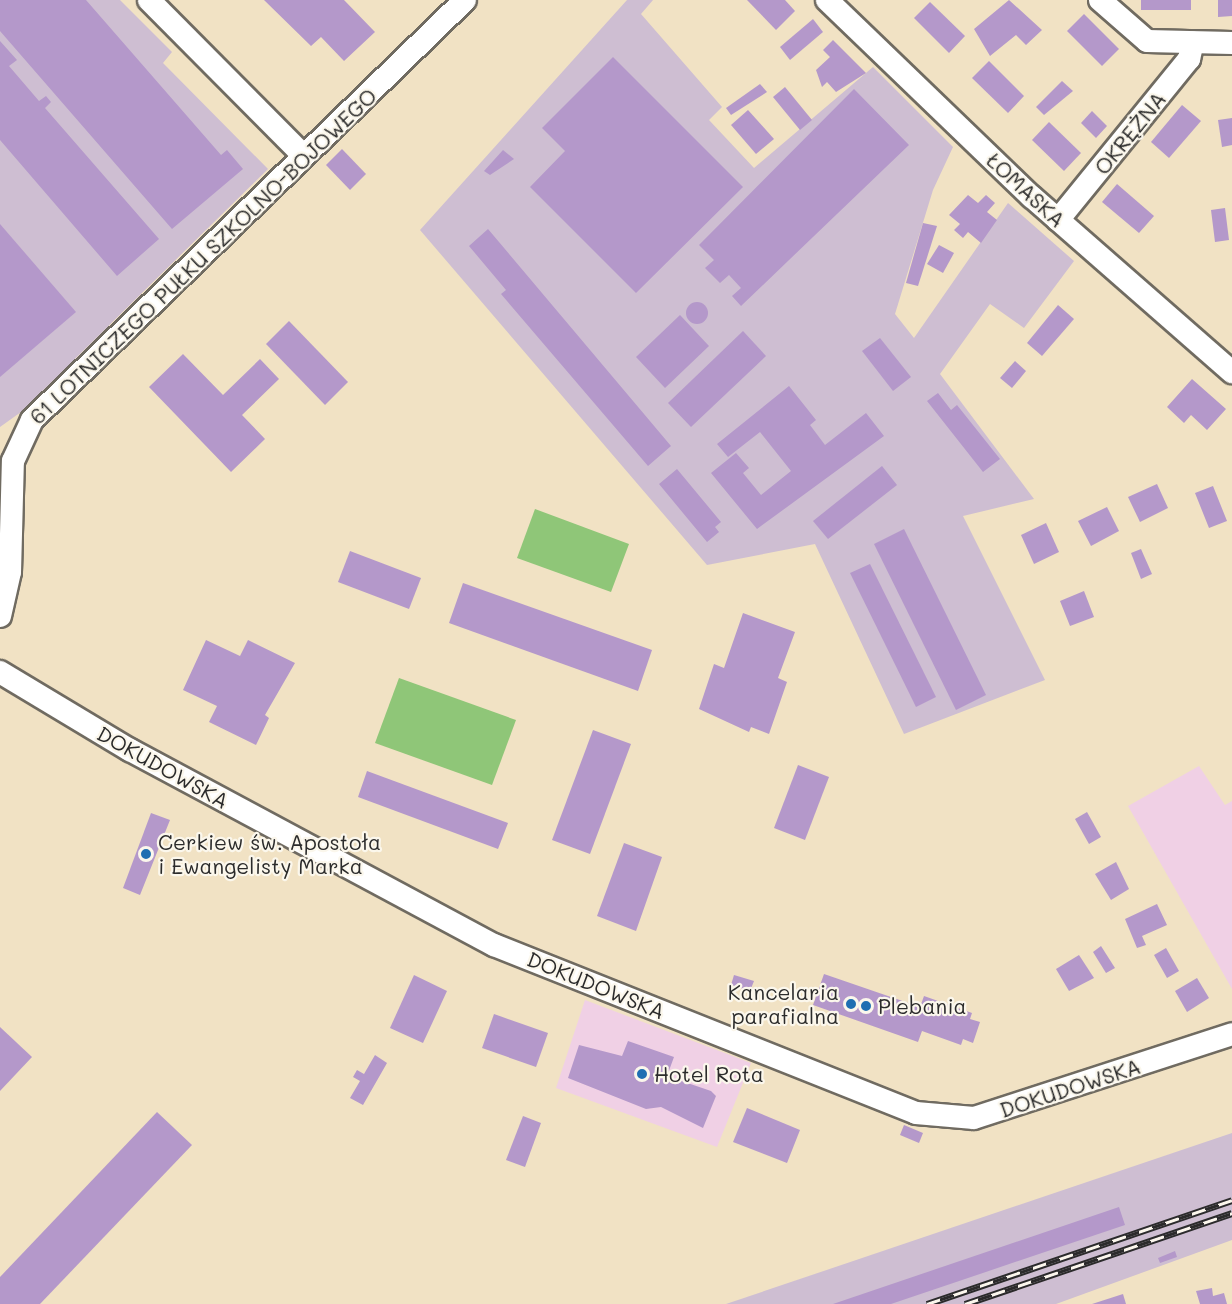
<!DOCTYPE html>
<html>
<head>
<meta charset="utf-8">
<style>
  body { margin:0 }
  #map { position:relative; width:1232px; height:1304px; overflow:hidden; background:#f1e2c4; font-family:Mali,sans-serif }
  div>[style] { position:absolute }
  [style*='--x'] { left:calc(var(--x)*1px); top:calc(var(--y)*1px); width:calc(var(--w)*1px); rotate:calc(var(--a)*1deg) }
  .built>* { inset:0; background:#f0d0e5 }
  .industrial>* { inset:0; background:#cebed2 }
  .green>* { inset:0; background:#8fc678 }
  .building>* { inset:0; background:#b498ca }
  .round { border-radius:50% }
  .roads { filter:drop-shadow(2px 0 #706b61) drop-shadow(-2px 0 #706b61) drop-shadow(0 2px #706b61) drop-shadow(0 -2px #706b61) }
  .street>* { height:22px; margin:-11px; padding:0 11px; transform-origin:11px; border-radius:11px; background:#fff }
  .rail>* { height:7px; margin-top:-3.5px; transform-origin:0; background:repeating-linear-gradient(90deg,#fbf7ec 0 14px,#2b2b2b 0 28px); box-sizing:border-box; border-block:2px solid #2b2b2b }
  .dots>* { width:16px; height:16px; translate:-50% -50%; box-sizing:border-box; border:3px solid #fbf7ec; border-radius:50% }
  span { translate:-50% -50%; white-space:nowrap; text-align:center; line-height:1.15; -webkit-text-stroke:4.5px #fbf7ec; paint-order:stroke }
  .street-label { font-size:21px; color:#2b2b2b }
  .poi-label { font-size:21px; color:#2b2b2b }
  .left { translate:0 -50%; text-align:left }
  .right { translate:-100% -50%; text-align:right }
</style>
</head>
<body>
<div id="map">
  <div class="built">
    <div style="clip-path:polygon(1199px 766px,1225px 805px,1232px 801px,1232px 989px,1128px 806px)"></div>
    <div style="clip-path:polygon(585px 1000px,751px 1063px,717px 1147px,556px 1088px)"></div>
  </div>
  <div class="industrial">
    <div style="clip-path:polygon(0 0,120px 0,172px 52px,163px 63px,268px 169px,21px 412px,0 427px)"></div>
    <div style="clip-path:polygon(627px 0,653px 0,641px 14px,722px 107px,709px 120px,754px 168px,873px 67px,953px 147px,933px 190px,895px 314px,914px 338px,1008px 203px,1074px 261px,1024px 328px,990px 304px,940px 374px,1034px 499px,963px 516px,1045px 680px,904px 734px,815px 544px,707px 565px,420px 230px)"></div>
    <div style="clip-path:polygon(1232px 1133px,1232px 1240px,1056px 1304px,726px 1304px)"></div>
  </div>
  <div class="green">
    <div style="clip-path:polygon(535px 509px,629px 544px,611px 592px,517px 558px)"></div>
    <div style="clip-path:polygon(399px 678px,516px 720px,492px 785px,375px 743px)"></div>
  </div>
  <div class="building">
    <div style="clip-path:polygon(0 0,86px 0,221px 155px,227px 150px,243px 169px,172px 229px,0 31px)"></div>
    <div style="clip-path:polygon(264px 0,344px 0,375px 32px,344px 61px,321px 37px,311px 46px)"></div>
    <div style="clip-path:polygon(747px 0,785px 0,795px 11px,776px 30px)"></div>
    <div style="clip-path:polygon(1009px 0,1042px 30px,1026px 45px,1016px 35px,990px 56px,974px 29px)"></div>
    <div style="clip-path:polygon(1141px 0,1191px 0,1191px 10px,1141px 10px)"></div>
    <div style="clip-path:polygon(1218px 0,1232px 0,1232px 16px,1218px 17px)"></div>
    <div style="clip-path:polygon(930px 2px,965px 36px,949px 53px,914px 18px)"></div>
    <div style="clip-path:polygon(1084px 14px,1119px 49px,1102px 66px,1067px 31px)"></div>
    <div style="clip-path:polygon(813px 19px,823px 32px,790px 60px,780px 47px)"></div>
    <div style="clip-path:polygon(833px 40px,866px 73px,836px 92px,827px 82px,822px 87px,816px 70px,830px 57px,823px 50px)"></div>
    <div style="clip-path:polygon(0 41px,17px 60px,9px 66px,39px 101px,46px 96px,51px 102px,45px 108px,159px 239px,117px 276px,0 140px)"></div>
    <div style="clip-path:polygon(613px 57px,743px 187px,636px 293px,530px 187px,565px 151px,542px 128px)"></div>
    <div style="clip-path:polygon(989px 61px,1024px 96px,1008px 113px,972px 78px)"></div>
    <div style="clip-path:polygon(1062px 81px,1073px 91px,1044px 115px,1036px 107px)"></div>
    <div style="clip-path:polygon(760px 84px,767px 92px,731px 115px,726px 108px)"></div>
    <div style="clip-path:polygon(785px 87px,812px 120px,800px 130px,773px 97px)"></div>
    <div style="clip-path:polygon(854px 89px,909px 145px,741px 306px,732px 296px,741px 288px,729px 275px,720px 283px,705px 268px,714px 260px,699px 245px)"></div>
    <div style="clip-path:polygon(1182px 105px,1201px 121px,1169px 158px,1151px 142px)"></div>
    <div style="clip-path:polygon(748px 110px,774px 139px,756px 154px,731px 125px)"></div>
    <div style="clip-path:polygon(1092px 111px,1107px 126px,1096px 138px,1081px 123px)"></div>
    <div style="clip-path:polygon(1218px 120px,1232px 118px,1232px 145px,1222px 147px)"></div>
    <div style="clip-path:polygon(1049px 122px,1081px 153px,1064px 171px,1032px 140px)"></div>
    <div style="clip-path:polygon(342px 149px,366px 174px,350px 190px,326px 165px)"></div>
    <div style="clip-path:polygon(503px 150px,514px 159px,490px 175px,484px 171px)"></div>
    <div style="clip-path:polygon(1117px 184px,1154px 216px,1139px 233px,1102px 202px)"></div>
    <div style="clip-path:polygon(968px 195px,978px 203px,986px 195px,995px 203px,987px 212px,997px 220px,981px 243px,968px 232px,963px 238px,954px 230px,960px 224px,949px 215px)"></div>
    <div style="clip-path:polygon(1225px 208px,1229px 240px,1215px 242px,1211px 210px)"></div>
    <div style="clip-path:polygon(923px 223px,937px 226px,918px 286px,906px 283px)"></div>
    <div style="clip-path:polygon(0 224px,76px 312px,0 377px)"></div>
    <div style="clip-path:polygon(488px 229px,671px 446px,648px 466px,501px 294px,506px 290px,469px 246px)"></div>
    <div style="clip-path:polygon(939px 245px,954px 253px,943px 273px,927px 264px)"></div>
    <div class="round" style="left:686px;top:302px;width:22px;height:22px"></div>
    <div style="clip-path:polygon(1058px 305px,1074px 319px,1042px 356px,1027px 343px)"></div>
    <div style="clip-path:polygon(680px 315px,709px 346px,665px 388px,636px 357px)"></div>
    <div style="clip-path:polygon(289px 321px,348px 382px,325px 405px,266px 344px)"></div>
    <div style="clip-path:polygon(743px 331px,766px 356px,691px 427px,668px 403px)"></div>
    <div style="clip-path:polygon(880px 338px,911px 377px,893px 391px,862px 351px)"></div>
    <div style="clip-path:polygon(183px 354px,223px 395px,260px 359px,279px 379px,242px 415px,265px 439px,231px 472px,149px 387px)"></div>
    <div style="clip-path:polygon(1015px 361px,1026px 371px,1012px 388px,1000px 378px)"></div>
    <div style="clip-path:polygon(1192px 379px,1226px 409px,1207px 430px,1191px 415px,1184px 423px,1167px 407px)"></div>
    <div style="clip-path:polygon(789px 386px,816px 420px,810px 425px,825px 445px,866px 413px,884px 436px,757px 529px,711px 473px,736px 453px,749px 468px,743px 473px,761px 495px,791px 471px,760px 432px,728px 457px,717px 444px)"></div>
    <div style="clip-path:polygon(938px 393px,951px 410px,957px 405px,1000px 459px,983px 472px,927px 401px)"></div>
    <div style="clip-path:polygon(882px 466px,897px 485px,828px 539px,813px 521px)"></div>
    <div style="clip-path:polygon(677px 469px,721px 522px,715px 527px,719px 532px,707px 542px,659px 484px)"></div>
    <div style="clip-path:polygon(1157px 484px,1168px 508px,1140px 522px,1128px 497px)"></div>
    <div style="clip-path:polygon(1213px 486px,1227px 521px,1209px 528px,1195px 493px)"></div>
    <div style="clip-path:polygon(1107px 507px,1119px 531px,1091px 546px,1078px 521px)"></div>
    <div style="clip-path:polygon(1046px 523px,1059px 552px,1034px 564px,1021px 535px)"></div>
    <div style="clip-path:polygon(904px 529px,986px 695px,956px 710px,874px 544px)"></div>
    <div style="clip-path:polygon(1141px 549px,1152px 574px,1141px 579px,1131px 553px)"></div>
    <div style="clip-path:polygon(350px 551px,421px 578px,409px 609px,338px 582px)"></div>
    <div style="clip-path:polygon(870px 564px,936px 697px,916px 707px,850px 573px)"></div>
    <div style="clip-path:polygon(463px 583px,652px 650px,638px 691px,449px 623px)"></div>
    <div style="clip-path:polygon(1084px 591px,1094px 617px,1070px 626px,1060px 601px)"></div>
    <div style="clip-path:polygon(743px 613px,795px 632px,778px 678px,787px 682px,769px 734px,751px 727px,749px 732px,699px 709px,714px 664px,724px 668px)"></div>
    <div style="clip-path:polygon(206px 640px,240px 656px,248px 640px,295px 663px,265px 715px,269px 718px,256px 745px,209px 722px,217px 706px,183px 690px)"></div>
    <div style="clip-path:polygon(593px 730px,631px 744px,590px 854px,552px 840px)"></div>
    <div style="clip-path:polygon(798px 765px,829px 777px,805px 840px,774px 828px)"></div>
    <div style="clip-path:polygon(367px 771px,508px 823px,498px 849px,358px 797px)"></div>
    <div style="clip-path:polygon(1087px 812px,1101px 837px,1089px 844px,1075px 819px)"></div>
    <div style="clip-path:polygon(151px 813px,170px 820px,140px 895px,123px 888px)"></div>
    <div style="clip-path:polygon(624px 843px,662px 857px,636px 931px,597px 916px)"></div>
    <div style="clip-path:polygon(1116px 862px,1129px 889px,1111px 900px,1095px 874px)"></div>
    <div style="clip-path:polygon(1157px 904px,1167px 925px,1142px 936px,1146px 945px,1137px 948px,1125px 919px)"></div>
    <div style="clip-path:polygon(1101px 946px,1115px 968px,1106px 973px,1093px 952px)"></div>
    <div style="clip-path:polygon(1166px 948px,1179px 971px,1167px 978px,1154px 955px)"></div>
    <div style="clip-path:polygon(1079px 955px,1094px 978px,1069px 991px,1056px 969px)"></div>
    <div style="clip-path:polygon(824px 974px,920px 1007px,924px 996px,972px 1013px,970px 1019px,980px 1022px,973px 1043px,963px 1039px,961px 1045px,922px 1031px,918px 1042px,813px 1005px)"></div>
    <div style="clip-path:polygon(414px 975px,447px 991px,423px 1043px,390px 1028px)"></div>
    <div style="clip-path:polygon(734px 975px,754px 981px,750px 991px,731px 985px)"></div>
    <div style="clip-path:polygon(1197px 978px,1209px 998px,1187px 1012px,1175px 991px)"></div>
    <div style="clip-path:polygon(494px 1014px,548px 1033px,536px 1067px,482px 1048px)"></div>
    <div style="clip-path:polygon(0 1027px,32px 1057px,0 1091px)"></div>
    <div style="clip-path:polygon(628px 1041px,674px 1057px,667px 1076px,711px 1091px,716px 1096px,703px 1128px,661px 1107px,646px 1109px,568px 1078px,579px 1045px,622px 1056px)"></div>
    <div style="clip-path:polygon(375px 1055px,387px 1063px,363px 1105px,350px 1098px,360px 1081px,353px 1077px,357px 1070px,364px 1074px)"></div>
    <div style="clip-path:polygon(747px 1108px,800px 1130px,787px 1163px,733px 1142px)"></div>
    <div style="clip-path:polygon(157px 1112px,192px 1145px,40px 1304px,0 1304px,0 1277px)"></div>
    <div style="clip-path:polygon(523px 1116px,541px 1123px,525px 1167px,506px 1160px)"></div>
    <div style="clip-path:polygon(904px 1125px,923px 1133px,919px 1143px,900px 1135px)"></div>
    <div style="clip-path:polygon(1119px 1207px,1125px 1225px,891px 1304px,833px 1304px)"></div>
    <div style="clip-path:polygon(1175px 1251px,1177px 1257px,1160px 1263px,1158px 1258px)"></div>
    <div style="clip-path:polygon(1212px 1288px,1213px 1296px,1224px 1293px,1227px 1304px,1200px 1304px,1196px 1291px)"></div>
    <div style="clip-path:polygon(1123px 1294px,1126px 1304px,1092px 1304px)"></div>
  </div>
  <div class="roads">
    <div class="street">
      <div style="--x:149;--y:0;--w:218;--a:45.2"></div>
      <div style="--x:827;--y:0;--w:284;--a:43.9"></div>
      <div style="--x:1032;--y:197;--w:266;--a:41.2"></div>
      <div style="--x:1100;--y:0;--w:62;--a:41.1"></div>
      <div style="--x:1147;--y:41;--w:85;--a:1.3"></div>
      <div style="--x:1058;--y:220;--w:208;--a:-50.9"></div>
      <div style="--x:1189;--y:59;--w:17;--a:-77"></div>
      <div style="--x:0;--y:616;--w:45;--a:-77.2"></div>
      <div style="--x:10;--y:572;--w:111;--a:-88.5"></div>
      <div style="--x:13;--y:461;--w:45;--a:-65.1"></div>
      <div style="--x:32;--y:420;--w:603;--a:-44.13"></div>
      <div style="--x:0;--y:672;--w:152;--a:31"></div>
      <div style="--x:130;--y:750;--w:413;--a:28.2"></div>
      <div style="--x:494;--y:945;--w:454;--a:21.7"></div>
      <div style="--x:916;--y:1113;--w:58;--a:4.9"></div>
      <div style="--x:974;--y:1118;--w:271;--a:-18"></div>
    </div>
  </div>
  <div class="rail">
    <div style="--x:927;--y:1304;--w:322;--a:-18.8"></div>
    <div style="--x:965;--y:1304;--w:282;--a:-18.8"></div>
  </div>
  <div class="dots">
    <div style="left:146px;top:854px;background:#1f6fb2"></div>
    <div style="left:851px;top:1004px;background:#1f6fb2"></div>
    <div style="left:866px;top:1006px;background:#1f6fb2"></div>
    <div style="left:642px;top:1074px;background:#1f6fb2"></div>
  </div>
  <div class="street-label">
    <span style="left:1130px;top:133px;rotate:-51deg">OKRĘŻNA</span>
    <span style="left:1026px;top:190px;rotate:43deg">ŁOMASKA</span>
    <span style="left:203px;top:256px;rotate:-44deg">61 LOTNICZEGO PUŁKU SZKOLNO-BOJOWEGO</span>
    <span style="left:163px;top:767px;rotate:29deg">DOKUDOWSKA</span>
    <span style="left:596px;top:985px;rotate:22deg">DOKUDOWSKA</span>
    <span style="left:1070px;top:1088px;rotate:-18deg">DOKUDOWSKA</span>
  </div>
  <div class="poi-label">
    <span class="left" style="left:158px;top:854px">Cerkiew św. Apostoła<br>i Ewangelisty Marka</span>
    <span class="right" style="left:839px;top:1004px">Kancelaria<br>parafialna</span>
    <span class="left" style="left:878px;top:1006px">Plebania</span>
    <span class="left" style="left:654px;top:1074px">Hotel Rota</span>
  </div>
</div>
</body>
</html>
